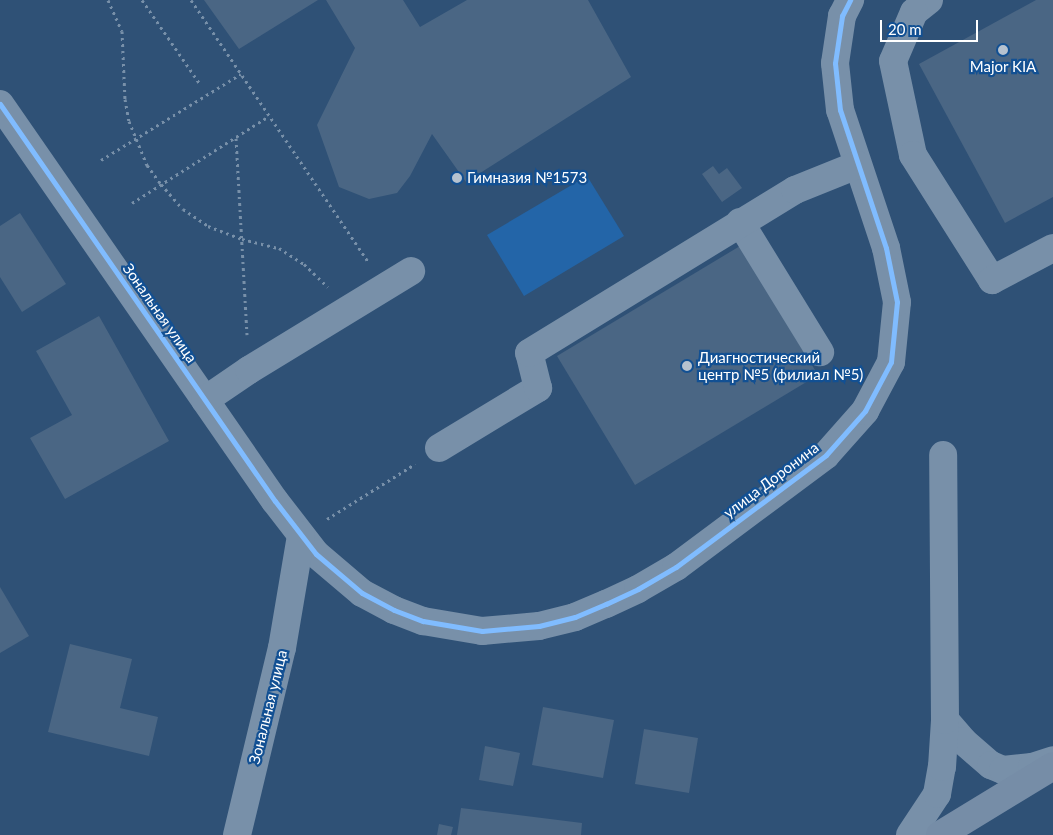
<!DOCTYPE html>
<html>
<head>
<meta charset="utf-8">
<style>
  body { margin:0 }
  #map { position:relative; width:1053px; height:835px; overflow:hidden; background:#2f5176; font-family:Lato,sans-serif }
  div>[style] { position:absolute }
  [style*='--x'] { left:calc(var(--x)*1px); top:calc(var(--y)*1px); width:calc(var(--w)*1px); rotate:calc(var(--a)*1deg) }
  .green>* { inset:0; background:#2365a8 }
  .building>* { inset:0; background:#4a6684 }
  .path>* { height:3px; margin-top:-1.5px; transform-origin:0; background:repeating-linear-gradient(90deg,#7890a9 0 2.5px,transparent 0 6.5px) }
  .minor>* { height:28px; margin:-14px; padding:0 14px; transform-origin:14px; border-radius:14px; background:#7890a9 }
  .major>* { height:28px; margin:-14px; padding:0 14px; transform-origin:14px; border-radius:14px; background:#768da7 }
  .cycleway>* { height:5px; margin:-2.5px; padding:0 2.5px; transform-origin:2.5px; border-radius:2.5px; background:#80bcff }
  .dots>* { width:14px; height:14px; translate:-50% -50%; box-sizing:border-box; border:2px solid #125093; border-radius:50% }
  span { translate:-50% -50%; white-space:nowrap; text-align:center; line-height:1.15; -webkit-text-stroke:4.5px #125093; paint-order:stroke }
  .poi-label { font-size:15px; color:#fff }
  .left { translate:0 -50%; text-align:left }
  .street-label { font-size:15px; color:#fff }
  .scale { position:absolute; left:880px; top:20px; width:98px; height:22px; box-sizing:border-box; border:2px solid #fff; border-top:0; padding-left:6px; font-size:15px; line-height:18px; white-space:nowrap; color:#fff; -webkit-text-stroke:4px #125093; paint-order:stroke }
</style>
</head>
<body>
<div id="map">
  <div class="green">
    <div style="clip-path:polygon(587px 176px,624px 236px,524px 296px,487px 235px)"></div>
  </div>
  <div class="building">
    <div style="clip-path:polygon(204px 0,318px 0,239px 49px)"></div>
    <div style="clip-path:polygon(326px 0,403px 0,420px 27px,467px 0,588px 0,631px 77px,466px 182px,432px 134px,410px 176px,397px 193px,369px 199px,339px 187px,317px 125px,355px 48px)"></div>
    <div style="clip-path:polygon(1036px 0,1053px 0,1053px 197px,1005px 223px,919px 64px)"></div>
    <div style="clip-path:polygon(713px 166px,719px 174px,727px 168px,742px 188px,722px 202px,702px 174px)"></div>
    <div style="clip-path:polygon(20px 213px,66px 284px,22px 312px,0 277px,0 226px)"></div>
    <div style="clip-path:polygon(740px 246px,818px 375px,635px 485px,557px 356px)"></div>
    <div style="clip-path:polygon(99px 316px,169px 441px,65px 499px,30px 438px,72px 415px,36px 351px)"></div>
    <div style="clip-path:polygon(0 587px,29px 636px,0 653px)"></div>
    <div style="clip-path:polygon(70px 644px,132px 659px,120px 708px,158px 717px,149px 756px,48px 732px)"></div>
    <div style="clip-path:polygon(543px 707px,614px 720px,603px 778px,532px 765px)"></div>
    <div style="clip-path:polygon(644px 729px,698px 738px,689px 793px,635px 784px)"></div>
    <div style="clip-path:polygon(485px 746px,520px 753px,513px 786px,479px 780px)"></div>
    <div style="clip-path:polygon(461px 808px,582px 823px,581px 835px,457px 835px)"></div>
    <div style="clip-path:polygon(439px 824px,453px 827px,451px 835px,437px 835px)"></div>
  </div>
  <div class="path">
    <div style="--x:108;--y:0;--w:34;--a:66"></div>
    <div style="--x:122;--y:31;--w:68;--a:87.5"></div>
    <div style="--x:125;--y:99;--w:22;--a:80"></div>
    <div style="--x:129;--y:121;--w:48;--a:67.8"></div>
    <div style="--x:147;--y:165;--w:24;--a:54"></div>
    <div style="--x:161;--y:184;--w:33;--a:49"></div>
    <div style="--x:183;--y:209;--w:30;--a:34"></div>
    <div style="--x:208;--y:226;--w:36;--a:21"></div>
    <div style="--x:242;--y:239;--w:38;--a:14"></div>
    <div style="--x:279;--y:248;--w:30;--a:33"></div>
    <div style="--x:304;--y:264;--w:33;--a:44"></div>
    <div style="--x:142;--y:0;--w:102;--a:55.4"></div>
    <div style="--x:191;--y:0;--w:318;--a:55.9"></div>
    <div style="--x:236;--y:138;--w:197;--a:86.8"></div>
    <div style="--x:101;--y:160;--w:164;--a:-31.6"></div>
    <div style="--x:132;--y:203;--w:162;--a:-32.4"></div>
    <div style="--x:327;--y:519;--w:104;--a:-32"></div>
  </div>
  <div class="minor">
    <div style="--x:929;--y:0;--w:19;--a:141"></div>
    <div style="--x:914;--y:12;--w:53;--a:113.2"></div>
    <div style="--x:893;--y:61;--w:96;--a:78"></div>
    <div style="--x:913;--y:155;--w:148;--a:57.7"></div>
    <div style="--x:992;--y:280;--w:69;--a:-27.7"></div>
    <div style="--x:0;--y:104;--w:483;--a:55.3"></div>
    <div style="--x:275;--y:501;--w:67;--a:52.3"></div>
    <div style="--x:316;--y:554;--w:60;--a:40.3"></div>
    <div style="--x:362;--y:593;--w:36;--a:28"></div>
    <div style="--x:394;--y:610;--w:31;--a:21"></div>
    <div style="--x:423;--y:621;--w:60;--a:9.6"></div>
    <div style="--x:482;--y:631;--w:57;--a:-5"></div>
    <div style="--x:539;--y:626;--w:37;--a:-14"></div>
    <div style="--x:575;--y:617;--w:34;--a:-23"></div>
    <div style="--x:606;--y:604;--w:35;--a:-25"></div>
    <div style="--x:638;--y:589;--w:44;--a:-30.1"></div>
    <div style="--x:676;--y:567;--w:187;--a:-36.7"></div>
    <div style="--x:826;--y:455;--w:59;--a:-48.4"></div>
    <div style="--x:865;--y:411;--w:55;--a:-62"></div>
    <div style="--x:891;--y:362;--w:60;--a:-84.3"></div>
    <div style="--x:897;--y:302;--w:55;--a:-101.5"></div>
    <div style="--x:886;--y:248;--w:145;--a:-108.4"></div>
    <div style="--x:840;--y:110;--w:47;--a:-96.1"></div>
    <div style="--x:835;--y:63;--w:48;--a:-81.5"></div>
    <div style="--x:842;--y:16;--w:18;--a:-63"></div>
    <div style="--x:740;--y:222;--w:153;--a:58.4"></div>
    <div style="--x:205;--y:400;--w:53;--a:-34.3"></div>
    <div style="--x:249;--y:370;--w:190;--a:-31.4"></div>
    <div style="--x:439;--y:448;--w:116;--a:-31.2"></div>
    <div style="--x:538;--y:388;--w:36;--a:-104"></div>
    <div style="--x:529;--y:353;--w:312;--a:-31.5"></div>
    <div style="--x:795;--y:190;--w:67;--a:-22"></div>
    <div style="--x:945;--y:720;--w:28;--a:49"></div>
    <div style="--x:963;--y:741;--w:37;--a:41"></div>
    <div style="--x:991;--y:765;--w:13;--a:23"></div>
    <div style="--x:1003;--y:770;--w:29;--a:-6"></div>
    <div style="--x:1032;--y:767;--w:22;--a:-18"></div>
    <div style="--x:237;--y:835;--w:192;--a:-76.5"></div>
    <div style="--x:282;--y:648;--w:114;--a:-80.4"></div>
    <div style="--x:910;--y:835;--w:49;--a:-56.6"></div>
    <div style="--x:937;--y:794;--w:27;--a:-80"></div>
    <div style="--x:942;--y:767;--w:47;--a:-86.3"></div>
    <div style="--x:945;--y:720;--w:265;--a:-90.4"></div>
  </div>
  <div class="major">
    <div style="--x:940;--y:835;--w:132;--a:-31.4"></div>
  </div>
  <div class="cycleway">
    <div style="--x:0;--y:104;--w:483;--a:55.3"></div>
    <div style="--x:275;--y:501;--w:67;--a:52.3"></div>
    <div style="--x:316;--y:554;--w:60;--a:40.3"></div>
    <div style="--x:362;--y:593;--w:36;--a:28"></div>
    <div style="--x:394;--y:610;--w:31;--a:21"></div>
    <div style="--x:423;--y:621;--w:60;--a:9.6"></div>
    <div style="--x:482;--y:631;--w:57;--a:-5"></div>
    <div style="--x:539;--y:626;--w:37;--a:-14"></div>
    <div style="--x:575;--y:617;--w:34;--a:-23"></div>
    <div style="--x:606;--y:604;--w:35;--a:-25"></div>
    <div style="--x:638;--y:589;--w:44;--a:-30.1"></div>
    <div style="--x:676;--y:567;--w:187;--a:-36.7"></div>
    <div style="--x:826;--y:455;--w:59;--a:-48.4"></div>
    <div style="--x:865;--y:411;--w:55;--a:-62"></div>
    <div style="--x:891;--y:362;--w:60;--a:-84.3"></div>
    <div style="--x:897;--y:302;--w:55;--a:-101.5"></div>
    <div style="--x:886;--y:248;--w:145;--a:-108.4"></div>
    <div style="--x:840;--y:110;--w:47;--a:-96.1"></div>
    <div style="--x:835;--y:63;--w:48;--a:-81.5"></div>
    <div style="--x:842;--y:16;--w:18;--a:-63"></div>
  </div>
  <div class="dots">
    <div style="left:1003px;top:50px;background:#b6c2cf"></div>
    <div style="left:457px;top:178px;background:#b6c2cf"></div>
    <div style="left:687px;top:366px;background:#b6c2cf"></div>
  </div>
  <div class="poi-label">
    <span style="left:1003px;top:67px">Major KIA</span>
    <span class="left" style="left:467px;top:178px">Гимназия №1573</span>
    <span class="left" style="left:698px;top:366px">Диагностический<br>центр №5 (филиал №5)</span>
  </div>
  <div class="street-label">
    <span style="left:160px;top:313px;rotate:55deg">Зональная улица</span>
    <span style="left:771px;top:480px;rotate:-37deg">улица Доронина</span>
    <span style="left:268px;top:707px;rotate:-76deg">Зональная улица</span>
  </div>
  <div class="scale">20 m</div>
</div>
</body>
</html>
